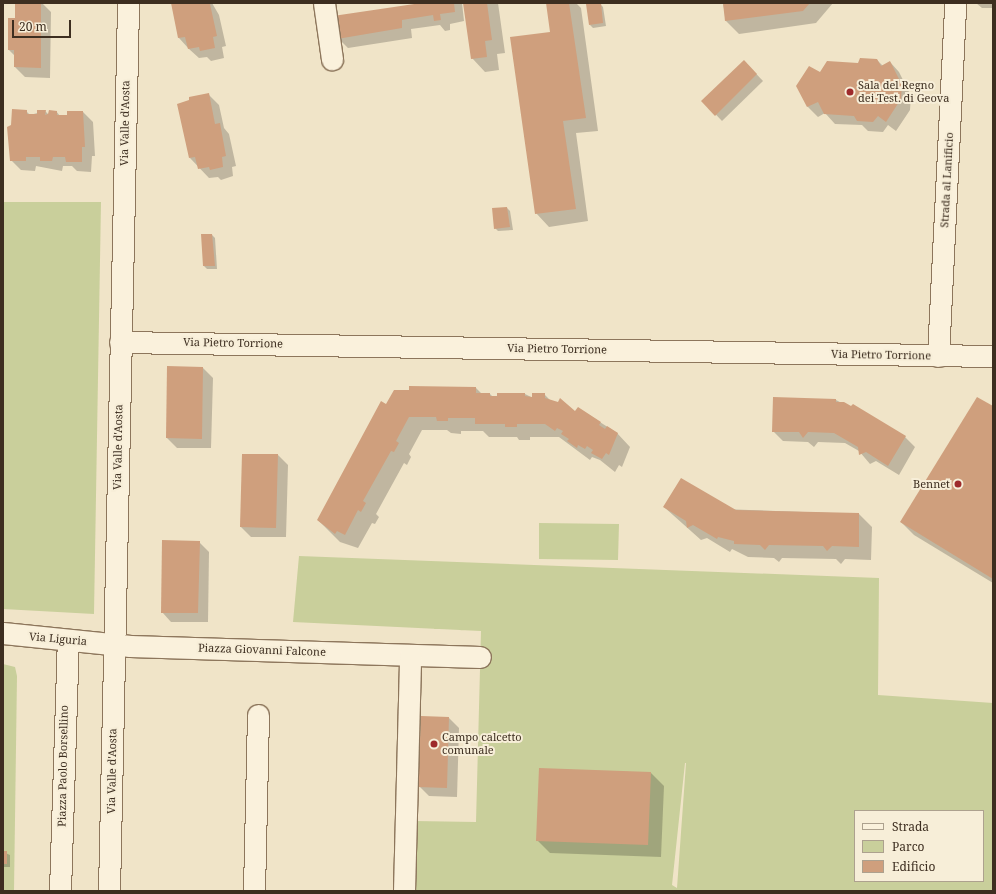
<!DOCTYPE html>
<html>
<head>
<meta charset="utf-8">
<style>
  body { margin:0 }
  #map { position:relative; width:996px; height:894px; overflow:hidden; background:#f0e4c8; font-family:"Noto Serif",serif }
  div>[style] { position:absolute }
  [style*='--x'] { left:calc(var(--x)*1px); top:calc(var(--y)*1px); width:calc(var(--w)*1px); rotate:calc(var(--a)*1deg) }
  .green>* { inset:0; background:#c9cf9b }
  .shadow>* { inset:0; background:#0003 }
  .building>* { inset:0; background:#cf9f7d }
  .roads { filter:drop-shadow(1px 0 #8d765c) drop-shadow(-1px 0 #8d765c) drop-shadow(0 1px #8d765c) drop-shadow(0 -1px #8d765c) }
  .minor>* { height:21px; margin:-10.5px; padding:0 10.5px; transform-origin:10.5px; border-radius:10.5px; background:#faf1dc }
  .dots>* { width:11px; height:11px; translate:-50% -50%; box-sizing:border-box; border:2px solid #f7eed8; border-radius:50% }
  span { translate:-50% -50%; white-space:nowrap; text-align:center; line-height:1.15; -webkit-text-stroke:4px #f7eed8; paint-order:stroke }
  .poi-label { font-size:11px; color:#3d2e20 }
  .left { translate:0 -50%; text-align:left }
  .right { translate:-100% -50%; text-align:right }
  .street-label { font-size:11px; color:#3d2e20 }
  .frame { position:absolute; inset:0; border:4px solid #3d2e20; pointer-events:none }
  .legend { position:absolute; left:854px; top:810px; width:130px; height:72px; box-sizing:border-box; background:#f7eed8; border:1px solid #ada18e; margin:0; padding:5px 7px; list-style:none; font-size:12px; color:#3d2e20 }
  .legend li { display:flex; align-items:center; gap:8px; height:20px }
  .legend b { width:20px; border:1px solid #ada18e }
  .scale { position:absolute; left:12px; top:20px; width:59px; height:18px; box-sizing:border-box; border:2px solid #3d2e20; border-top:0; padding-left:5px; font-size:12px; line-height:14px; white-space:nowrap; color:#3d2e20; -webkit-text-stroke:3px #f7eed8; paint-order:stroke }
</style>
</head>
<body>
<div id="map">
  <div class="green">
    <div style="clip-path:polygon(3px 202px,101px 202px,94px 614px,3px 609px)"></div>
    <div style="clip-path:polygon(539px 523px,619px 524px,618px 560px,539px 559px)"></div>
    <div style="clip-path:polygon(evenodd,299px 556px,879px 578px,878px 695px,993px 703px,993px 891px,411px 891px,414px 821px,476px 822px,481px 631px,293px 622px,299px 556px,685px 763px,686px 763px,677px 888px,672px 885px,685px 763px,299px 556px,855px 811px,983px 811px,983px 881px,855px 881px,855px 811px)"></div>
    <div style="clip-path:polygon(3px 664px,15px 667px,17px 676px,14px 891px,3px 891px)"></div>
  </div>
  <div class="shadow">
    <div style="clip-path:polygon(16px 3px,42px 3px,51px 12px,50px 78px,25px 77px,15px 67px,15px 56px,9px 50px,9px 19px,16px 19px)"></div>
    <div style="clip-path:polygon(172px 3px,212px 3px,219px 15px,226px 46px,222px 47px,224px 58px,211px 61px,207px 57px,199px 58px,189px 49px,179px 38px)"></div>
    <div style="clip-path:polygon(427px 3px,462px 3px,464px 21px,450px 24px,450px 30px,445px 31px,440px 25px,411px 29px,412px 38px,348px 48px,338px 38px)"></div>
    <div style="clip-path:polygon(464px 3px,498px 3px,505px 53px,497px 54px,499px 70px,485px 72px,472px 58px)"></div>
    <div style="clip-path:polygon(547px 3px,576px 3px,581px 8px,598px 131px,576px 133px,588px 221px,549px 227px,536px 213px,551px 33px)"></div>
    <div style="clip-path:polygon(723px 3px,833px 3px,816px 23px,739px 34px,726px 21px)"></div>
    <div style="clip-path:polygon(976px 3px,993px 3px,993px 8px,982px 8px)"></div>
    <div style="clip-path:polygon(600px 4px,603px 7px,606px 26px,593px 28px,590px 25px)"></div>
    <div style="clip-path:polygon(877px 60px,883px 66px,890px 62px,899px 72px,911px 96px,910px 110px,896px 131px,888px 125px,883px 132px,868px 131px,862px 125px,835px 124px,825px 113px,818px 117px,808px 107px,797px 86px,820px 74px)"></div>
    <div style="clip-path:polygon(744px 61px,763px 81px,722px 121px,703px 101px)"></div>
    <div style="clip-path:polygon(209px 95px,219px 105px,224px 128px,229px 134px,236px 166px,232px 167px,233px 176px,221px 180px,218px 177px,209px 178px,190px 158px)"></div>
    <div style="clip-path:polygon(26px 111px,30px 115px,45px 111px,49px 115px,56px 111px,60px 116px,68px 116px,83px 112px,93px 122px,95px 156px,92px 156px,91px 172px,77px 171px,72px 166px,63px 166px,62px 171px,36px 166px,35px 171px,21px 170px,11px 160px,12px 126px)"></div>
    <div style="clip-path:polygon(507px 208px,510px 211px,513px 230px,498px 231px,495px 228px)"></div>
    <div style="clip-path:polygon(212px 235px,215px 238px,217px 269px,207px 269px,204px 266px)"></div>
    <div style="clip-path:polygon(203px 368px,213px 378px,211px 448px,177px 448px,167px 438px)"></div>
    <div style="clip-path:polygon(476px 388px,482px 394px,490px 394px,493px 397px,525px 394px,533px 398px,544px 394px,551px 401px,576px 412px,578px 408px,617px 433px,630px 447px,622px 467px,619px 465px,615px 472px,600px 460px,592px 457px,590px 460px,559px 437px,530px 437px,530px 440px,519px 440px,517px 437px,489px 437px,483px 431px,461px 431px,461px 434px,451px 433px,447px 430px,422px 430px,409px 454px,411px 457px,407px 465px,404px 463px,376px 514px,379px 517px,375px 524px,372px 523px,358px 548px,340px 542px,318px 520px,386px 406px)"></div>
    <div style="clip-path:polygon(836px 400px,851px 408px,853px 405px,905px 437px,915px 447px,899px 475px,876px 461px,870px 464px,859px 451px,845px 443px,818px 442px,814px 447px,808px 442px,783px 441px,773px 431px)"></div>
    <div style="clip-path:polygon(993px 408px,993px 583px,914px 535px,901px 522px)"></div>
    <div style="clip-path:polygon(278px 455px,288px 465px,286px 537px,251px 537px,241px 527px)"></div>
    <div style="clip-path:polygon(664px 507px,859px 514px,872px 527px,871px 560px,845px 559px,841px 564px,836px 559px,782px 558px,779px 562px,774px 558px,748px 557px,732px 549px,730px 552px,707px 538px,701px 540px)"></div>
    <div style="clip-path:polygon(199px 542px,209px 552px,208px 622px,171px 622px,162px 612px)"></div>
    <div style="clip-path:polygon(449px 718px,459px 728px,457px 797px,429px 796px,419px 786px)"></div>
    <div style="clip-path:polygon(651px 773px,664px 786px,661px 857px,550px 853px,537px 840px)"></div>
    <div style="clip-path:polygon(3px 852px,10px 855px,10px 867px,3px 867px)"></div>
  </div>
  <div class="building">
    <div style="clip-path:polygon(15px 3px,41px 3px,41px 68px,14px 67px,14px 50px,8px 50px,8px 18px,15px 18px)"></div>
    <div style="clip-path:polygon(171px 3px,210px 4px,217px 36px,213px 37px,215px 48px,200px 51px,199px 47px,188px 49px,185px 37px,178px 38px)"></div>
    <div style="clip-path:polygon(421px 3px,454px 3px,455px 12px,440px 14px,441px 20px,434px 21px,433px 15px,402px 20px,402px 28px,337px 39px,333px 16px)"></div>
    <div style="clip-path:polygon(463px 3px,487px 3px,492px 40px,485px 41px,487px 57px,471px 59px)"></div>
    <div style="clip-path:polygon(546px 3px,569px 3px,586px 118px,563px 121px,576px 209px,535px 214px,510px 37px,550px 32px)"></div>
    <div style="clip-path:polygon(601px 3px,603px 23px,589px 25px,586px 4px)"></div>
    <div style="clip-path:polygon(723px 3px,810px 3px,803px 11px,725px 21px)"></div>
    <div style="clip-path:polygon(860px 58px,877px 59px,881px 66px,890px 61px,902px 85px,901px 99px,886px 122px,878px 116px,873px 122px,857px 121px,854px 116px,824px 114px,818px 102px,807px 107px,796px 86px,809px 66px,820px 72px,827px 61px,858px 63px)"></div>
    <div style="clip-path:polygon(744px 60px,757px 74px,715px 116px,701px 101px)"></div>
    <div style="clip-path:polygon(209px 93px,215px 124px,220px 123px,226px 156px,222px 157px,223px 167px,210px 170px,209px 167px,198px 169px,195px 157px,189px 158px,177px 104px,189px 100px,189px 97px)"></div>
    <div style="clip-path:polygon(12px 109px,27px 110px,27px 114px,37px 114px,37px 110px,46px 110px,45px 115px,48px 114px,49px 110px,57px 111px,57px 115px,67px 115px,67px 111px,83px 111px,85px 147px,82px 147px,82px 162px,66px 162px,65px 157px,53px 157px,52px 161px,40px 161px,40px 157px,26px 157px,26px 161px,10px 161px,7px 127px,11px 125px)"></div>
    <div style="clip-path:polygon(507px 207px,510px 227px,494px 229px,492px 208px)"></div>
    <div style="clip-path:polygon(201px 234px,212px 234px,215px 266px,203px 266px)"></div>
    <div style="clip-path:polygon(167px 366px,203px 367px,202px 439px,166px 438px)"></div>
    <div style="clip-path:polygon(409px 386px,476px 387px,476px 393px,490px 393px,490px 396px,497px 396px,497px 393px,525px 393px,525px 396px,532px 397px,532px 393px,545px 393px,545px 398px,558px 402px,560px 398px,575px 411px,578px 407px,601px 422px,599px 425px,605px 429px,607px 426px,618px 433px,609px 455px,606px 453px,602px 459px,591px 453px,593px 450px,587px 446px,585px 449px,578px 445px,577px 448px,567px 441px,569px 439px,561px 434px,563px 431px,557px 428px,555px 431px,545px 424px,517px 424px,517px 427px,505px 427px,505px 424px,475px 424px,475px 418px,448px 418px,448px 421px,437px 421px,436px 417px,409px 417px,396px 441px,399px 443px,394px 452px,391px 451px,363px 501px,366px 503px,361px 512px,358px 510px,345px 535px,337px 531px,335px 534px,317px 520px,381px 401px,386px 404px,394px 390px,409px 390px)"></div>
    <div style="clip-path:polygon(773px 397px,836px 399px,836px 402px,844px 402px,851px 406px,853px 404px,906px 436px,888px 466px,866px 452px,859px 455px,858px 447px,834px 433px,808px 432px,803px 438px,799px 432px,772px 432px)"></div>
    <div style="clip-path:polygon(977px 397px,993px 406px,993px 579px,900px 522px)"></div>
    <div style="clip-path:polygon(242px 454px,278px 454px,276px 528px,240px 527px)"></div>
    <div style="clip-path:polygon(681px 478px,736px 510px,859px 513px,859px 547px,832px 546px,827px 551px,823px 546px,769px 545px,765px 550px,760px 545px,734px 544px,734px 541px,718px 537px,717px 539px,693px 525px,687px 528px,686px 521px,663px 507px)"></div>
    <div style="clip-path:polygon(162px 540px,200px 541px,198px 613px,161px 613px)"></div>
    <div style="clip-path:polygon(421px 716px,449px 717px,447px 788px,418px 787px)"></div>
    <div style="clip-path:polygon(539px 768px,651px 772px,648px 845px,536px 841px)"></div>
    <div style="clip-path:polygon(3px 851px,7px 851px,7px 864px,3px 864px)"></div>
  </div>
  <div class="roads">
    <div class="minor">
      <div style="--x:324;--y:3;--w:57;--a:81.9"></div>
      <div style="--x:120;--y:342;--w:873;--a:0.92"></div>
      <div style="--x:938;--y:356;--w:353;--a:-87.2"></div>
      <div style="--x:3;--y:633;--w:128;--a:5.8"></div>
      <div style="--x:130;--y:646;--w:350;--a:1.8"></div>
      <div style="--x:60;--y:891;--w:250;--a:-88.2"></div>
      <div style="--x:109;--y:891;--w:888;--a:-88.77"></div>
      <div style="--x:254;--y:891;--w:176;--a:-88.7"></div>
      <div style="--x:404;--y:891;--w:236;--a:-88.5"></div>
    </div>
  </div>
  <div class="dots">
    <div style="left:850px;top:92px;background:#9e2a2b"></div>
    <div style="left:958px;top:484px;background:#9e2a2b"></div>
    <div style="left:434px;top:744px;background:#9e2a2b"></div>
  </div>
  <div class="poi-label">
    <span class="left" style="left:858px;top:92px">Sala del Regno<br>dei Test. di Geova</span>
    <span class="right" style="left:950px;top:484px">Bennet</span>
    <span class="left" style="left:442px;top:744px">Campo calcetto<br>comunale</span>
  </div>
  <div class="street-label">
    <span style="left:125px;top:123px;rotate:-89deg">Via Valle d'Aosta</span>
    <span style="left:947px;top:180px;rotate:-87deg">Strada al Lanificio</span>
    <span style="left:233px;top:343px;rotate:1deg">Via Pietro Torrione</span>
    <span style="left:557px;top:349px;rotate:1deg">Via Pietro Torrione</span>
    <span style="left:881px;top:355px;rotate:1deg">Via Pietro Torrione</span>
    <span style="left:118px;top:447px;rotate:-89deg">Via Valle d'Aosta</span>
    <span style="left:58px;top:639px;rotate:5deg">Via Liguria</span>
    <span style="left:262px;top:650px;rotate:2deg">Piazza Giovanni Falcone</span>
    <span style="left:63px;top:766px;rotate:-89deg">Piazza Paolo Borsellino</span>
    <span style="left:112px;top:771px;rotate:-89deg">Via Valle d'Aosta</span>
  </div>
  <div class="frame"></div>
  <ul class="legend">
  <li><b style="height:5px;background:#faf1dc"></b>Strada</li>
  <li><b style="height:11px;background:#c9cf9b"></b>Parco</li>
  <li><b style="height:11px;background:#cf9f7d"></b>Edificio</li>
  </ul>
  <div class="scale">20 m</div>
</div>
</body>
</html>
